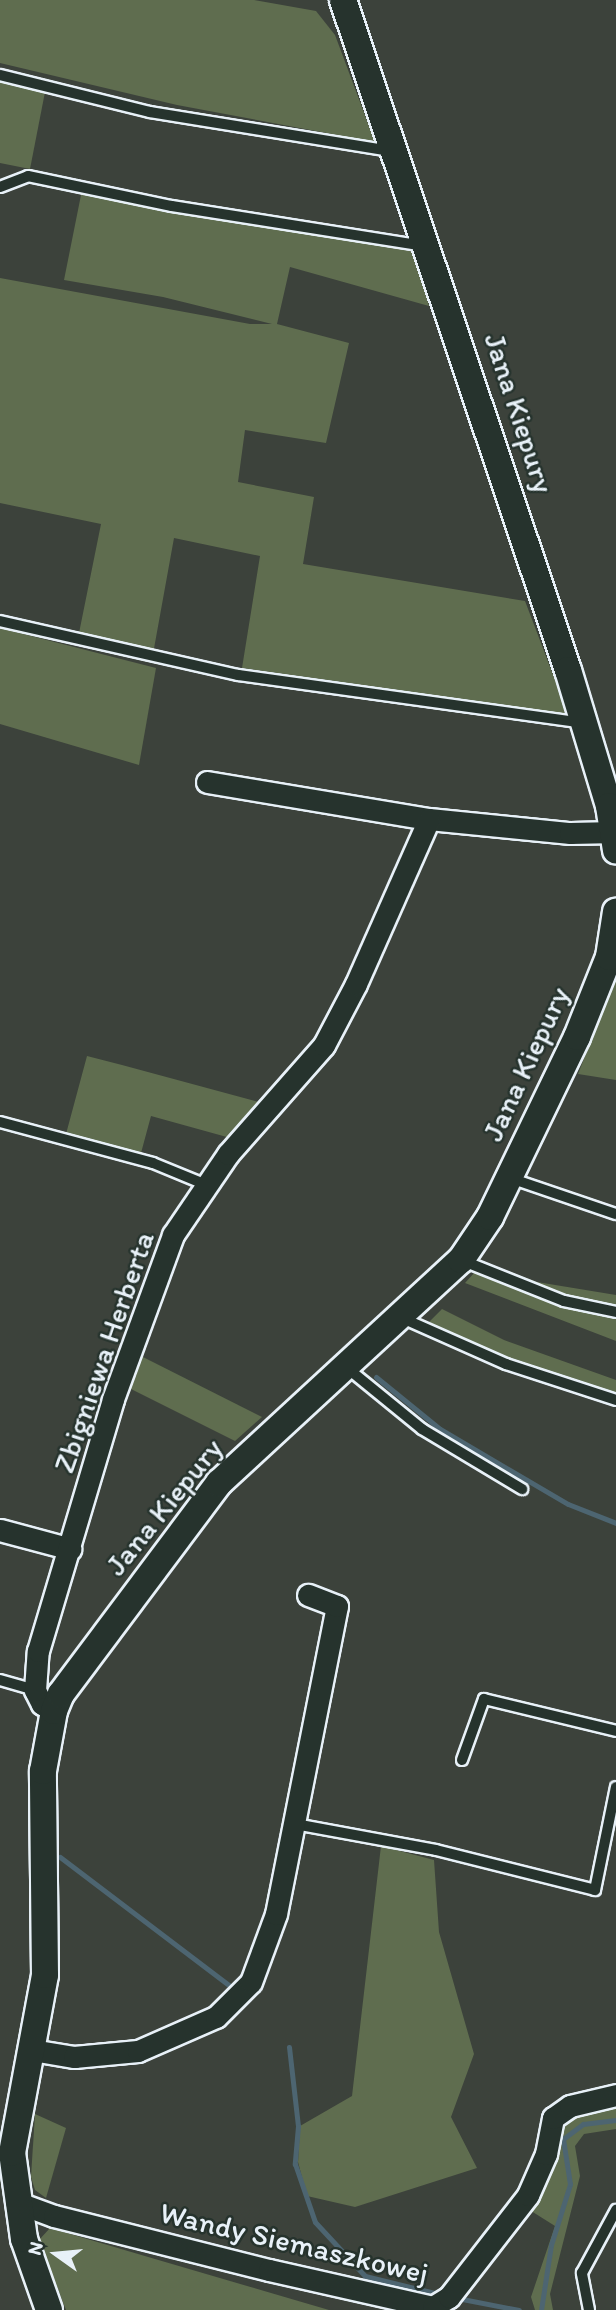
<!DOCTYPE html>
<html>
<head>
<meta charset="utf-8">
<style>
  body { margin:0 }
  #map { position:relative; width:616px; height:2310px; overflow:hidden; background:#3c423b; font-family:Itim,sans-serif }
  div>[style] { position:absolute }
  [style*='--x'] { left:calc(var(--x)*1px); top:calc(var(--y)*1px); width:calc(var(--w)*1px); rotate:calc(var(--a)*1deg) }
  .green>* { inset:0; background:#5f6d4f }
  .stream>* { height:5px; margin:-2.5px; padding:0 2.5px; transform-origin:2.5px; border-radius:2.5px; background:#4d6571 }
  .roads { filter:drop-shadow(2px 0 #e8f1f8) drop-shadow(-2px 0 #e8f1f8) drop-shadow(0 2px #e8f1f8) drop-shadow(0 -2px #e8f1f8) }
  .service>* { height:10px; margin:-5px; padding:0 5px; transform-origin:5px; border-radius:5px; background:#26332d }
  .minor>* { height:21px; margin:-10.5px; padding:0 10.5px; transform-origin:10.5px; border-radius:10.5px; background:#26332d }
  .tertiary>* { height:26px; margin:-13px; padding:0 13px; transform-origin:13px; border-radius:13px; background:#26332d }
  span { translate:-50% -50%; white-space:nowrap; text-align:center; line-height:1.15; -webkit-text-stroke:5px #26332d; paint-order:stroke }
  .street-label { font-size:30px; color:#e8f1f8 }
  .north { position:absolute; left:21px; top:2219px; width:70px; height:70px; -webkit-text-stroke:5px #26332d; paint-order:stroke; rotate:285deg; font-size:19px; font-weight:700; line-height:28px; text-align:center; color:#e8f1f8 }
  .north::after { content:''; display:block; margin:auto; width:24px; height:32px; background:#e8f1f8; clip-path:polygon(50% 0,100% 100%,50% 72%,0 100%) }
</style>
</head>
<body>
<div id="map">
  <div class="green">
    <div style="clip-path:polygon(0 0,254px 0,316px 11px,335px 35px,375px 142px,177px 105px,0 63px)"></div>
    <div style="clip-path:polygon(0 81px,45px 92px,30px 169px,0 163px)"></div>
    <div style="clip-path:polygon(82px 190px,201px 217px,414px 250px,429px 306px,290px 267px,277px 324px,349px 343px,326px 443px,245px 430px,238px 482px,314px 497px,303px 564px,525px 601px,568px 714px,242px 668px,260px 556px,174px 538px,153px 654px,79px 633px,101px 524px,0 503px,0 278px,250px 324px,272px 324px,163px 297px,64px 280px)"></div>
    <div style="clip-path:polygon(0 628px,156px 668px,139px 765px,0 724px)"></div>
    <div style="clip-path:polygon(616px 978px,616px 1080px,578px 1074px)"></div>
    <div style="clip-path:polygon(87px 1056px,122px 1065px,266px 1104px,234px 1139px,151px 1116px,141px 1153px,66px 1134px)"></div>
    <div style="clip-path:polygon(484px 1262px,537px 1282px,616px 1295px,616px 1341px,465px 1283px)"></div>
    <div style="clip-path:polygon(442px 1309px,504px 1340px,616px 1380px,616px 1393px,501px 1357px,429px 1322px)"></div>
    <div style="clip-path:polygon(137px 1354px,262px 1417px,235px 1441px,127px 1387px)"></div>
    <div style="clip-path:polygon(381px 1846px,434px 1860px,439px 1932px,474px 2054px,451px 2117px,477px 2168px,355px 2207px,307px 2196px,298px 2162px,300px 2126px,352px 2096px)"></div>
    <div style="clip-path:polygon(616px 2102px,616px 2129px,584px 2134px,575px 2146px,580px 2176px,550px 2294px,553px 2310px,535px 2310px,531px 2297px,555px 2226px,528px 2209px,558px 2129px,568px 2116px)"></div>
    <div style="clip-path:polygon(35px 2114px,66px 2128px,46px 2198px,35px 2190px,31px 2177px)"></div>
    <div style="clip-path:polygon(50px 2228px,155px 2259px,329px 2310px,66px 2310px,39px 2240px)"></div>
  </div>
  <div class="stream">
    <div style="--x:376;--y:1377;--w:82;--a:39.1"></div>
    <div style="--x:440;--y:1429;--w:148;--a:30.4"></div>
    <div style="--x:568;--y:1504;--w:52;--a:21.6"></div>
    <div style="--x:60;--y:1857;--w:218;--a:37.2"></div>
    <div style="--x:289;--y:2047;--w:80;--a:83.5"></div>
    <div style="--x:298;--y:2126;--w:38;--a:95"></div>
    <div style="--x:295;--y:2164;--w:61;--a:71"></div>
    <div style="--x:315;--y:2222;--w:74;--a:47.2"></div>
    <div style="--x:365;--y:2276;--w:76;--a:13.7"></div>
    <div style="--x:457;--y:2298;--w:63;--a:11"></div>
    <div style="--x:541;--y:2310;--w:66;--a:-81.3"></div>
    <div style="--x:551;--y:2245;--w:64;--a:-72.7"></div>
    <div style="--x:570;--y:2184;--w:46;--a:-98.8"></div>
    <div style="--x:563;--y:2139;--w:25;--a:-37"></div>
    <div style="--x:583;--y:2124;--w:33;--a:-7"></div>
  </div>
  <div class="roads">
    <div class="service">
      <div style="--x:0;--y:75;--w:154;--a:13.9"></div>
      <div style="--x:150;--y:112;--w:245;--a:9.2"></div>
      <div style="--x:0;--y:187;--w:30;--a:-21"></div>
      <div style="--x:28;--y:176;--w:147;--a:11.8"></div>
      <div style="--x:172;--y:206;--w:256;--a:9"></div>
      <div style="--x:0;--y:621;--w:244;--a:12.8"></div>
      <div style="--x:238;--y:675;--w:347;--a:7.9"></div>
      <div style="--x:0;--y:1122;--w:158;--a:15"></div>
      <div style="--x:153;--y:1163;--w:55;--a:22.4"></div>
      <div style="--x:510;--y:1178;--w:112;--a:18.8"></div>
      <div style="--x:461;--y:1260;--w:111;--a:21.7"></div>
      <div style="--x:564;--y:1301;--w:53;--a:11.9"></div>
      <div style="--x:402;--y:1318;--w:114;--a:23.9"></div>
      <div style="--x:506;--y:1364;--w:116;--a:18.1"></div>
      <div style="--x:346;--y:1367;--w:98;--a:39.2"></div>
      <div style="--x:422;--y:1429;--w:117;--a:31"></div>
      <div style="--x:0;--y:1680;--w:36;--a:16"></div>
      <div style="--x:462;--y:1760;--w:65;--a:-70.2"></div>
      <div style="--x:484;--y:1699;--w:136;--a:13.6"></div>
      <div style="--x:295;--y:1824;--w:143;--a:10.4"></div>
      <div style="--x:436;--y:1850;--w:164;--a:14.1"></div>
      <div style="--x:595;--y:1890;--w:105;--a:-78.5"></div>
      <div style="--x:589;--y:2310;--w:38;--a:-101"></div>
      <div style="--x:582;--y:2273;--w:72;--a:-61.6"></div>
    </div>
    <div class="minor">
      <div style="--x:207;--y:782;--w:225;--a:9.5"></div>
      <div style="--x:429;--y:819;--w:142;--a:5.7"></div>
      <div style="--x:570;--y:833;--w:46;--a:-1.2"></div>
      <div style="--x:0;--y:1530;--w:73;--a:15"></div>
      <div style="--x:54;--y:1711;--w:14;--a:-150"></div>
      <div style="--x:42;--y:1704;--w:16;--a:-117"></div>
      <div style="--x:35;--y:1690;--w:39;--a:-86"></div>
      <div style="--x:38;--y:1651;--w:263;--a:-73.4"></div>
      <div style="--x:113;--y:1399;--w:175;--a:-69.9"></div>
      <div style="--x:173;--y:1235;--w:98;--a:-55.8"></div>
      <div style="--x:228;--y:1154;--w:145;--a:-48.6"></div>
      <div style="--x:324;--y:1045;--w:69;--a:-62.3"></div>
      <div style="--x:356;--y:984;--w:180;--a:-66.1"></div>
      <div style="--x:32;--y:2050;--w:43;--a:9.5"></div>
      <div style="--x:74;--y:2057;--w:64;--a:-5.4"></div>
      <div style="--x:138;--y:2051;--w:85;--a:-23.6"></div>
      <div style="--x:216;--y:2017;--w:49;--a:-45"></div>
      <div style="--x:251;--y:1982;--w:72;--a:-69.8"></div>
      <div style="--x:276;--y:1914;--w:314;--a:-78.8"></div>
      <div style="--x:337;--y:1606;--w:31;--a:-159"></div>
      <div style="--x:16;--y:2202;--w:40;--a:20.2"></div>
      <div style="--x:54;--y:2216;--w:222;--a:14.1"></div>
      <div style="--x:269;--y:2270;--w:168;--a:12.7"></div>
      <div style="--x:433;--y:2307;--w:19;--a:-32"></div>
      <div style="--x:449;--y:2297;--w:129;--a:-52.2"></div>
      <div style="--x:528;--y:2195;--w:45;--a:-66.3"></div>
      <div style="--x:546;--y:2154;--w:37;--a:-79"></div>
      <div style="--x:553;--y:2118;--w:21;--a:-35"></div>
      <div style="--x:570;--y:2106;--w:47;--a:-13.4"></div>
    </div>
    <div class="tertiary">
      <div style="--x:343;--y:0;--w:707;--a:71.44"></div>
      <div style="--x:568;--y:670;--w:142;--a:73.2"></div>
      <div style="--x:609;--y:806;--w:45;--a:81"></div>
      <div style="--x:49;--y:2310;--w:75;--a:-109.4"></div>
      <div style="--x:24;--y:2239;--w:87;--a:-97.9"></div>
      <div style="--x:12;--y:2153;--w:181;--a:-79.5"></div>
      <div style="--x:45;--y:1975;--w:204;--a:-90.6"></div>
      <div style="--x:43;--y:1771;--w:61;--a:-79.6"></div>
      <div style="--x:54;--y:1711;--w:18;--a:-68"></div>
      <div style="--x:61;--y:1694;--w:264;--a:-53.2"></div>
      <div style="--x:219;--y:1483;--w:329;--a:-42.7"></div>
      <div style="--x:461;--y:1260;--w:52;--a:-56"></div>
      <div style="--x:490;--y:1217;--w:200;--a:-64.2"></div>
      <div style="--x:577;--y:1037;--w:86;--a:-68.2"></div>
      <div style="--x:609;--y:957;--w:46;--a:-81.2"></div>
    </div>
  </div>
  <div class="street-label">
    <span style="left:519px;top:413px;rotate:72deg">Jana Kiepury</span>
    <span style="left:526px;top:1064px;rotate:-65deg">Jana Kiepury</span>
    <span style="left:104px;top:1352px;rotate:-71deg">Zbigniewa Herberta</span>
    <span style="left:164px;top:1507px;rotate:-51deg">Jana Kiepury</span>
    <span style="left:294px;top:2243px;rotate:13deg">Wandy Siemaszkowej</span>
  </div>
  <div class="north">N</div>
</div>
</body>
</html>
